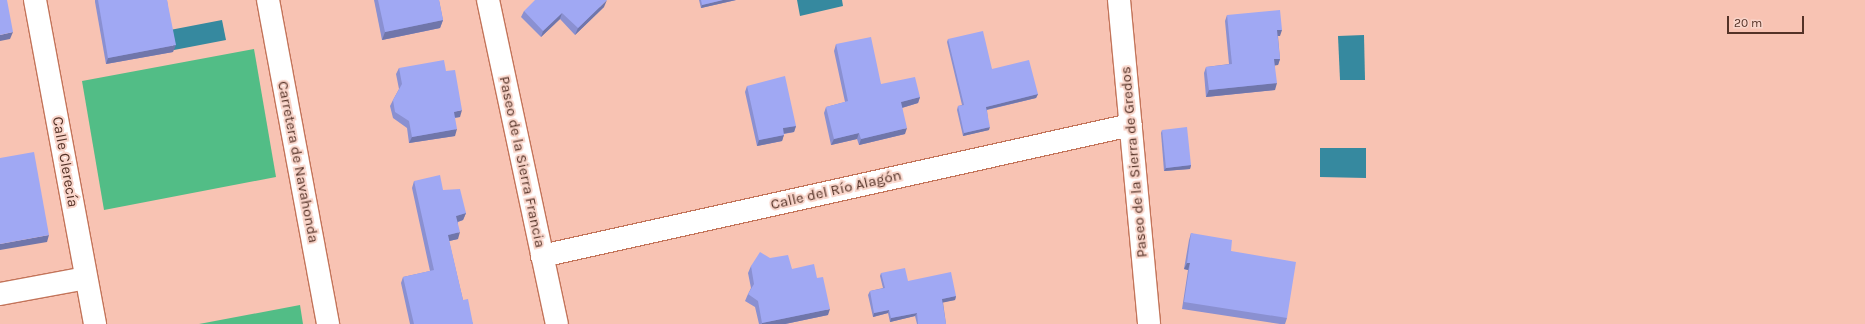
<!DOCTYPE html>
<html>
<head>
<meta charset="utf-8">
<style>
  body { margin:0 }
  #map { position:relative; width:1865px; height:324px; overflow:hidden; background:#f8c3b3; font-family:Karla,sans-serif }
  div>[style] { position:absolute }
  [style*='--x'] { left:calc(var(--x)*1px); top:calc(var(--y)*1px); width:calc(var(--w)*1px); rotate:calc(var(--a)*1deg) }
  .green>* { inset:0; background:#52bd86 }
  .water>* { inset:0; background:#36899f }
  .roads { filter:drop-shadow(1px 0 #c3745a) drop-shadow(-1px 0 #c3745a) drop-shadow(0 1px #c3745a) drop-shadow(0 -1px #c3745a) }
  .street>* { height:22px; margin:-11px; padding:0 11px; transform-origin:11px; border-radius:11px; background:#fff }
  .wall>* { inset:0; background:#8a90d1 }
  .shaded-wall>* { inset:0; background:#7076aa }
  .building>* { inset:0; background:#a0a8f3 }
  span { translate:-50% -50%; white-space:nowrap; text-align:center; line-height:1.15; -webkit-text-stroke:4px #f9d5ca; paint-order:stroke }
  .street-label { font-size:15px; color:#543227 }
  .scale { position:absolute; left:1727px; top:16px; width:77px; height:18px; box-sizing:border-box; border:2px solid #543227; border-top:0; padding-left:5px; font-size:12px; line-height:14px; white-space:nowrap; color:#543227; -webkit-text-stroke:3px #f9d5ca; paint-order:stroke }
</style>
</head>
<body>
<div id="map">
  <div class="green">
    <div style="clip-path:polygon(254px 49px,276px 177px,104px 210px,82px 81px)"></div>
    <div style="clip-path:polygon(300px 305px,303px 324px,199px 324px)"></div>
  </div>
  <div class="water">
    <div style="clip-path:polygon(797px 0,842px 0,843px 6px,800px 16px)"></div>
    <div style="clip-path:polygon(222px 20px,226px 40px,174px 50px,170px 30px)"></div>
    <div style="clip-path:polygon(1364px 35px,1365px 80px,1340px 80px,1338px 36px)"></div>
    <div style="clip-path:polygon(1320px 148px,1366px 148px,1366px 178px,1320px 177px)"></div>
  </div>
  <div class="roads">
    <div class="street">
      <div style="--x:35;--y:0;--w:330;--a:79.5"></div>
      <div style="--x:268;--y:0;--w:330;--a:79.5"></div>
      <div style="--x:488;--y:0;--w:331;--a:78"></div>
      <div style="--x:1119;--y:0;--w:325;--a:84.7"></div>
      <div style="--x:542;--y:256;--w:603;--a:-12.54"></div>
      <div style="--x:0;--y:294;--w:87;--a:-10.5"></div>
    </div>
  </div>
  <div class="wall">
    <div style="clip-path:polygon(95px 0,167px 0,173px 52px,106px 64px,95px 2px)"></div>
    <div style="clip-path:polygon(374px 0,439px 0,443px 20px,440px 28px,382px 40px)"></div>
    <div style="clip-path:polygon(699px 0,736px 0,701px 8px)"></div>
    <div style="clip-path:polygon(604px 7px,575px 35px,560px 19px,541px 37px,521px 17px,524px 11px)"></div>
    <div style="clip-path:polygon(1227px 15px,1280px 36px,1278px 36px,1280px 59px,1278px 65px,1275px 65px,1275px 90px,1206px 97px,1204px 73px,1206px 67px,1229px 64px,1225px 21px)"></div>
    <div style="clip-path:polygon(948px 39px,992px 69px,1038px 94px,1036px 98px,987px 110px,989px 130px,963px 136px,957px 110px,958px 106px,962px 105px,947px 42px)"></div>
    <div style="clip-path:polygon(836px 44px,881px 84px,920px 97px,918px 103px,902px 108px,905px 134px,859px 145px,857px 139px,831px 145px,824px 113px,826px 107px,845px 102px,834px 51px)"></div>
    <div style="clip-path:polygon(399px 68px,446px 71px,460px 117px,455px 118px,455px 136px,409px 143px,407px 128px,393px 118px,390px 106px,393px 100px,399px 89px,396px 74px)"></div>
    <div style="clip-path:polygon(747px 86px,796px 126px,794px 132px,784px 134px,782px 141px,757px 146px,745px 92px)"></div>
    <div style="clip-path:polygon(1162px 130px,1191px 165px,1190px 169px,1164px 171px,1161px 133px)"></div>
    <div style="clip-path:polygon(414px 181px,443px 190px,466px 213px,463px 220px,458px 222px,458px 239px,449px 241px,463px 300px,473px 324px,410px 324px,401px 283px,403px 277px,430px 271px,412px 188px)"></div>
    <div style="clip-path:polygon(1191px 233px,1231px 251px,1287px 318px,1285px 324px,1280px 324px,1182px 309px,1188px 270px,1184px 269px,1189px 240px)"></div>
    <div style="clip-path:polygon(770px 258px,792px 269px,817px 278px,828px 315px,785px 324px,759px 324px,755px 307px,745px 301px,748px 294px,751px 288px,748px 273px,751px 266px)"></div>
    <div style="clip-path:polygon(881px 273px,956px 296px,955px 300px,943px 302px,946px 324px,917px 324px,915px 316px,890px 322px,888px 313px,873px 317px,868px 295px,870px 291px,883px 288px,880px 276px)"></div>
  </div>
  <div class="shaded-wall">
    <div style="clip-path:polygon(607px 0,604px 7px,575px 35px,578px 28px)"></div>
    <div style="clip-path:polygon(723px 0,736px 0,701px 8px,702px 5px)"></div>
    <div style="clip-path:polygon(562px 13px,560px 19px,541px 37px,543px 31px)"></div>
    <div style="clip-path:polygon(443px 20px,440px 28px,382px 40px,385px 32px)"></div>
    <div style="clip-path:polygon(1277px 30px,1282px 30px,1280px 36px,1275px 36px)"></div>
    <div style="clip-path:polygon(13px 32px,10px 39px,0 41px,0 35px)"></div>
    <div style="clip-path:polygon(176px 45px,173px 52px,106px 64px,108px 58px)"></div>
    <div style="clip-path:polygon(1274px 59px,1280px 59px,1278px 65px,1272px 66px)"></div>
    <div style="clip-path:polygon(1277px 83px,1275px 90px,1206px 97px,1209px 90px)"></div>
    <div style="clip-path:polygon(1038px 94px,1036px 98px,985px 110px,986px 107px)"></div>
    <div style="clip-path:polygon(920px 97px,918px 103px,898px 109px,901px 102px)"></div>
    <div style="clip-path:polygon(462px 110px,460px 117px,451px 118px,454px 112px)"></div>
    <div style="clip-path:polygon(796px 126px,794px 132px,781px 134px,783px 128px)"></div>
    <div style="clip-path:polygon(990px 127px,989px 130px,963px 136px,964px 133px)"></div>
    <div style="clip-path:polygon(907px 128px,905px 134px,859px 145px,861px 139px)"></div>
    <div style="clip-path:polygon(457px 129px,455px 136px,409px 143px,412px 137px)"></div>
    <div style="clip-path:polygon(859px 133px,857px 139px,831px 145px,834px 139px)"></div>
    <div style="clip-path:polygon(784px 135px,782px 141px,757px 146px,759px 140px)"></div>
    <div style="clip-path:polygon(1191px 165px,1190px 169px,1164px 171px,1166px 168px)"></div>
    <div style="clip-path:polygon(466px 213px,463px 220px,454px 223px,456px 216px)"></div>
    <div style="clip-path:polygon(460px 232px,458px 239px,445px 242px,448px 235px)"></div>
    <div style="clip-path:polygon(49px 235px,47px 242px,0 250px,0 244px)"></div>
    <div style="clip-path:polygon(1187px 263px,1190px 263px,1188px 270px,1184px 269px)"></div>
    <div style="clip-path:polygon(956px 296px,955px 300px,941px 303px,942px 299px)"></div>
    <div style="clip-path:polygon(830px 309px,828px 315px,785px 324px,762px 324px,762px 323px)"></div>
    <div style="clip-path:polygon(889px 310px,888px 313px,873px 317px,874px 313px)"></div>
    <div style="clip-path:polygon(917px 313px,915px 316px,890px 322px,891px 318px)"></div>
  </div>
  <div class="building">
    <div style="clip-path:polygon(0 0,7px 0,13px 32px,0 35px)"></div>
    <div style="clip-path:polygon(98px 0,167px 0,176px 45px,108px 58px)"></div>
    <div style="clip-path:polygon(378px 0,439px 0,443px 20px,385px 32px)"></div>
    <div style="clip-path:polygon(535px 0,607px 0,578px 28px,562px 13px,543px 31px,524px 11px)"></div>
    <div style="clip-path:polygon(701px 0,723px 0,702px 5px)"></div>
    <div style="clip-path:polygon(1280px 10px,1282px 30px,1277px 30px,1280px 59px,1274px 59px,1277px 83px,1209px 90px,1206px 67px,1232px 64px,1227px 15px)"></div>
    <div style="clip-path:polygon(983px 31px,992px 69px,1029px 60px,1038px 94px,986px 107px,990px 127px,964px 133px,958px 106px,964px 105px,948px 39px)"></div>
    <div style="clip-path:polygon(871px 37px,881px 84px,915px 77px,920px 97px,901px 102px,907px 128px,861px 139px,859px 133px,834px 139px,826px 107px,848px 101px,836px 44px)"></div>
    <div style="clip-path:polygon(444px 60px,446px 71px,455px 70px,462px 110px,454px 112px,457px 129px,412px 137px,409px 121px,395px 112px,393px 100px,402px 84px,399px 68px)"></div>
    <div style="clip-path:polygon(785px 76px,796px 126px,783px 128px,784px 135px,759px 140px,747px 86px)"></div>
    <div style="clip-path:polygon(1187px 127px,1191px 165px,1166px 168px,1162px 130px)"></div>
    <div style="clip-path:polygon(34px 152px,49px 235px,0 244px,0 158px)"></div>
    <div style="clip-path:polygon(440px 175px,443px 190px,460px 189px,466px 213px,456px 216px,460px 232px,448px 235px,463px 300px,468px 299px,473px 324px,414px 324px,403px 277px,434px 270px,414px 181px)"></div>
    <div style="clip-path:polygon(1191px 233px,1232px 240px,1231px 251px,1296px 262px,1287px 318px,1184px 302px,1190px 263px,1187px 263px)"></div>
    <div style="clip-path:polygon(760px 252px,770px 258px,788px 255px,792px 269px,814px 264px,817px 278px,823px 277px,830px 309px,762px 323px,758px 301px,748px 294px,754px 284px,751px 266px)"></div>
    <div style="clip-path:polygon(905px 268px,908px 281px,951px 272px,956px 296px,942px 299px,946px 324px,918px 324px,917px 313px,891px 318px,889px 310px,874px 313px,870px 291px,885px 288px,881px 273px)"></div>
  </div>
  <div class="street-label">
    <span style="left:65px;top:162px;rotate:80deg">Calle Clerecía</span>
    <span style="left:298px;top:162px;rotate:79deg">Carretera de Navahonda</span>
    <span style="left:522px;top:162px;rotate:78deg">Paseo de la Sierra Francia</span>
    <span style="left:1134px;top:162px;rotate:-95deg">Paseo de la Sierra de Gredos</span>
    <span style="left:836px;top:190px;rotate:-13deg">Calle del Río Alagón</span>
  </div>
  <div class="scale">20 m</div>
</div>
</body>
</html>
